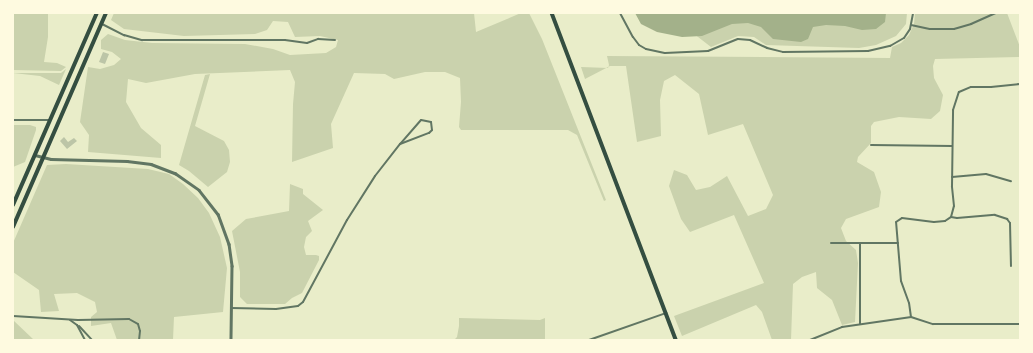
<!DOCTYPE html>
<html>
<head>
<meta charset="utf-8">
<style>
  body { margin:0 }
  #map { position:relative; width:1033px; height:353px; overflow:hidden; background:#e9edc9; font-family:"Varela Round",sans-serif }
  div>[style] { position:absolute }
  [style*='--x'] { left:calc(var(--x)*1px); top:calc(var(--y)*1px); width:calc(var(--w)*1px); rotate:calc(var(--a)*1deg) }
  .green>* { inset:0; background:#cad2ad }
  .water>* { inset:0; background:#a3b18a }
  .building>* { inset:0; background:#bcc5a7 }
  .minor>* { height:2px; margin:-1px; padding:0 1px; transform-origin:1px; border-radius:1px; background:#617663 }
  .tertiary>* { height:2.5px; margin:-1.25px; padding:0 1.25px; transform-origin:1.25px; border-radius:1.25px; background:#617663 }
  .primary>* { height:3.5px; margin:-1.75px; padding:0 1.75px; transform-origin:1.75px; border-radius:1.75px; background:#344e41 }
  span { translate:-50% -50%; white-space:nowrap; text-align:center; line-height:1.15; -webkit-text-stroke:4px #fefae0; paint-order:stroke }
  .frame { position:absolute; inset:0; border:14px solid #fefae0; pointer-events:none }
</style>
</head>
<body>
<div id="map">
  <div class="green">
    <div style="clip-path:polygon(13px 13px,48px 13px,48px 37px,44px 62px,57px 63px,66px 67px,61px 71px,13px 70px)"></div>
    <div style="clip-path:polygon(114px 13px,474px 13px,476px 32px,521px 13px,529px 13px,542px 39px,606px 200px,604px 201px,577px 135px,568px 130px,461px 130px,459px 127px,461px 102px,460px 78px,445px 72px,425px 72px,394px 79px,385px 74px,354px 73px,331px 124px,333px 148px,292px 162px,293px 104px,295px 82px,290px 70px,195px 74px,146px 83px,128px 79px,126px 102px,141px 128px,161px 145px,161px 158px,88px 152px,89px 135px,80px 122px,88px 67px,100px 69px,114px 65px,121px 59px,112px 52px,101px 49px,101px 40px,108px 34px,125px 40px,152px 43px,245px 44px,273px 49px,290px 55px,326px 53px,336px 47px,338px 40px,320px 36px,295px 37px,288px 22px,273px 21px,267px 30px,255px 34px,184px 36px,124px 29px,111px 20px)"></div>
    <div style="clip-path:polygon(667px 13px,907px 13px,906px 24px,896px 36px,876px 45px,859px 48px,766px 45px,754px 37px,738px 36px,711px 47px)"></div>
    <div style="clip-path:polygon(915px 13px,1007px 13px,1020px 47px,1020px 57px,935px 59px,933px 66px,934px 78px,943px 95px,940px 111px,931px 119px,899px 117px,874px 122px,871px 126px,871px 143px,858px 157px,857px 162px,874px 172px,881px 192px,879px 207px,846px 219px,841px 228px,846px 241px,856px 250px,858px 263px,855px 322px,842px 325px,832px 300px,817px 288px,816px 272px,802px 277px,793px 284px,791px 340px,772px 340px,762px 312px,756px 305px,682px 336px,674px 316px,764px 283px,734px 215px,690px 232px,681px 219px,669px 186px,674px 170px,687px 175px,696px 190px,710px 187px,727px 176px,748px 216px,766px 209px,773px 195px,743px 124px,708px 135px,699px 94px,675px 75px,664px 81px,660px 100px,661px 136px,637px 142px,626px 66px,610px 66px,585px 79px,581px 67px,608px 68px,609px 65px,607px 56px,890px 58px,892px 47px,901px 43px,909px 35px,914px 24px)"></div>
    <div style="clip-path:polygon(66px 69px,59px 85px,40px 76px,13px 73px,61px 73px)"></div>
    <div style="clip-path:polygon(210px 74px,195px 126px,224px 141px,229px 150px,230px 162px,227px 172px,208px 187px,189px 171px,179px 165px,205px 75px)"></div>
    <div style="clip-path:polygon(13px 125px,30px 125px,36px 127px,36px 130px,25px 162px,13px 167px)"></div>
    <div style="clip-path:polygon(66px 164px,148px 169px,169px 174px,183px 184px,198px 198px,209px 213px,220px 237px,227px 268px,223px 312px,174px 317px,173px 340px,117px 340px,111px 323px,91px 326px,91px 317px,97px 312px,95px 302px,77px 293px,54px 294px,59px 311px,41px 312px,39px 290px,13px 272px,13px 243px,47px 165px)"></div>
    <div style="clip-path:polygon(290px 184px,303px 189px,303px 194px,323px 210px,308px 221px,312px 231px,306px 237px,304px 247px,306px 255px,316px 255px,319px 256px,319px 260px,302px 293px,292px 298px,285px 304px,247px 304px,240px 297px,240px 272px,232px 231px,246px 219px,289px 211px)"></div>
    <div style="clip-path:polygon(459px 318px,540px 320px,545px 318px,545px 340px,454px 340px,457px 337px,459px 326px)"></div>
    <div style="clip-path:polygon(13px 320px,34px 340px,13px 340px)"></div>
  </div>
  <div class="water">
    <div style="clip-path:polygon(635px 13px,886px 13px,885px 22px,876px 29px,862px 30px,845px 26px,826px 25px,813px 27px,808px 39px,801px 42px,773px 39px,761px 27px,748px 23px,732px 24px,702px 36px,682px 37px,657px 32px,641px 24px)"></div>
  </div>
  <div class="building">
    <div style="clip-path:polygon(103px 52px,109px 54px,105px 64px,99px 62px)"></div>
    <div style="clip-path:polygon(64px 137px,68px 142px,74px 138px,77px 141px,67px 149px,60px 141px)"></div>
  </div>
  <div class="minor">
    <div style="--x:620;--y:13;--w:27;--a:62"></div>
    <div style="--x:633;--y:37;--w:10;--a:53"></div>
    <div style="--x:639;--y:45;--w:8;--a:30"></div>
    <div style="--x:646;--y:49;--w:19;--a:12"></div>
    <div style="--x:665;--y:53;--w:43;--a:-2.7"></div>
    <div style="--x:708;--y:51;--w:32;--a:-22"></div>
    <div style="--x:738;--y:39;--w:12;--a:5"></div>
    <div style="--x:750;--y:40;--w:19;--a:25"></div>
    <div style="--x:767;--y:48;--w:16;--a:14"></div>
    <div style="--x:783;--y:52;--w:85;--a:-0.7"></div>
    <div style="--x:868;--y:51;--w:23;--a:-13"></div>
    <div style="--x:890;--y:46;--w:16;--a:-30"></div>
    <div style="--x:904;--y:38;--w:11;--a:-56"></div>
    <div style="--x:910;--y:29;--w:16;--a:-79"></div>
    <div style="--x:102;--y:24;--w:25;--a:27"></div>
    <div style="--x:124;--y:35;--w:19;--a:16"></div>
    <div style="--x:142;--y:40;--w:143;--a:0"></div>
    <div style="--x:285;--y:40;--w:22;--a:8"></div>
    <div style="--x:307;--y:43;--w:12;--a:-20"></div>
    <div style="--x:318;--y:39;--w:17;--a:3"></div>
    <div style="--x:911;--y:25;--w:19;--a:12"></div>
    <div style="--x:930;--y:29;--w:24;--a:0"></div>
    <div style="--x:954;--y:29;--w:18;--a:-16"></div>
    <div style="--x:971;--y:24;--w:27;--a:-24"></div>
    <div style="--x:13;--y:120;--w:37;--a:0"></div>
    <div style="--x:871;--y:145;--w:81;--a:0.7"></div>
    <div style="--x:952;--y:177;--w:34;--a:-5"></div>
    <div style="--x:986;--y:174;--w:26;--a:16"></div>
    <div style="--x:951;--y:217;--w:6;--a:9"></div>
    <div style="--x:957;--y:218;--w:38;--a:-5"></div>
    <div style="--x:995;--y:215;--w:13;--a:18"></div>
    <div style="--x:1007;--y:219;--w:5;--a:53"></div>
    <div style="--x:1010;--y:223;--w:43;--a:88.7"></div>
    <div style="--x:831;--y:243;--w:67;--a:0"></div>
    <div style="--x:231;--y:308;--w:45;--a:1.3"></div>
    <div style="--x:276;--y:309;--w:22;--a:-8"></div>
    <div style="--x:298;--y:306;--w:6;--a:-39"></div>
    <div style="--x:303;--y:302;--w:93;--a:-61.8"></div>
    <div style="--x:347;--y:220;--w:52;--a:-57.5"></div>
    <div style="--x:375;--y:176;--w:41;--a:-52"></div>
    <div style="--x:400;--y:144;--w:31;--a:-21"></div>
    <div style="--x:429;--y:133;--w:4;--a:-45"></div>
    <div style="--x:432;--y:130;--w:8;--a:-97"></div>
    <div style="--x:431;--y:122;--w:10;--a:-169"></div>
    <div style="--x:421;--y:120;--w:32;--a:131"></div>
    <div style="--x:13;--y:316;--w:65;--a:3.5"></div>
    <div style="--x:78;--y:320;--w:51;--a:-1.1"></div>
    <div style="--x:129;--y:319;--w:10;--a:29"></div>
    <div style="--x:138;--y:324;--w:7;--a:74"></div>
    <div style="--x:140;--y:331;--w:9;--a:96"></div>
    <div style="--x:911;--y:317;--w:14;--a:-98"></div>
    <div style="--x:909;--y:303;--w:23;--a:-110"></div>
    <div style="--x:901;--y:281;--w:59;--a:-94.8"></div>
    <div style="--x:896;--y:222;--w:7;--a:-34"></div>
    <div style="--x:902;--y:218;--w:32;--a:7"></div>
    <div style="--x:934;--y:222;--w:11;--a:-5"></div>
    <div style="--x:945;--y:221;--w:7;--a:-34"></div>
    <div style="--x:951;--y:217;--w:11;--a:-75"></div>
    <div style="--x:954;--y:206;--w:20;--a:-96"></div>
    <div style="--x:952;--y:186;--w:76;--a:-89.2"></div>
    <div style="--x:953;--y:110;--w:19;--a:-72"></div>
    <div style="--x:959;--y:92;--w:13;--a:-23"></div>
    <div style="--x:971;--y:87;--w:20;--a:0"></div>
    <div style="--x:991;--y:87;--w:29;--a:-6"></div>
    <div style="--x:70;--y:320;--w:9;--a:36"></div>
    <div style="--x:77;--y:325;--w:17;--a:62"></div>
    <div style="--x:860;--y:324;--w:81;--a:-90"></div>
    <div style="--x:79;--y:326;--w:19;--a:47"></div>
    <div style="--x:589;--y:340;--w:82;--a:-19.3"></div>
    <div style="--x:810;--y:340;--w:35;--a:-22"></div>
    <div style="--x:842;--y:327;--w:70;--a:-8.2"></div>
    <div style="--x:911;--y:317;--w:23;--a:18"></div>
    <div style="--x:933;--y:324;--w:87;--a:0"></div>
  </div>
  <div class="tertiary">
    <div style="--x:35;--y:155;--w:16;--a:14"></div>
    <div style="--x:51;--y:159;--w:76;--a:1.5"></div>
    <div style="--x:127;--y:161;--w:24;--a:7"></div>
    <div style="--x:151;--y:164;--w:26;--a:21"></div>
    <div style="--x:175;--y:173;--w:29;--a:35"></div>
    <div style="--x:199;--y:190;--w:31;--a:52"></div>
    <div style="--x:218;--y:214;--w:32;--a:70"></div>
    <div style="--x:229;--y:244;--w:22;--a:82"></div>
    <div style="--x:232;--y:266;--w:74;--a:90.8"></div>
  </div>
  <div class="primary">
    <div style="--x:552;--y:13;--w:350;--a:69.2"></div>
    <div style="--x:13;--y:205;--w:210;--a:-66.4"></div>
    <div style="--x:13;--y:227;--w:233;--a:-66.5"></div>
  </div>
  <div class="frame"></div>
</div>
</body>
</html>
